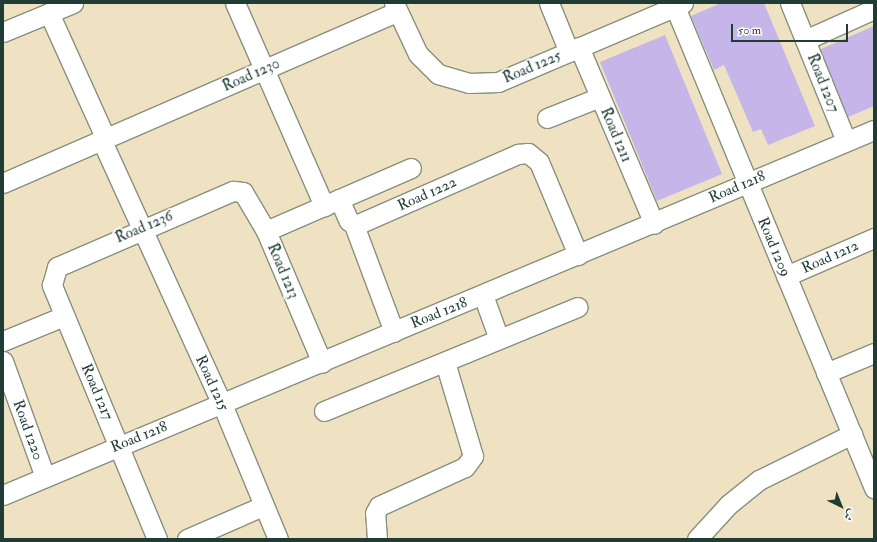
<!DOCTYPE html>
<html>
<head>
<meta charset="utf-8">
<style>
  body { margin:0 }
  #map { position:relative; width:877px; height:542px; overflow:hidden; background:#efe2c3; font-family:"IM FELL Double Pica",Amiri,serif }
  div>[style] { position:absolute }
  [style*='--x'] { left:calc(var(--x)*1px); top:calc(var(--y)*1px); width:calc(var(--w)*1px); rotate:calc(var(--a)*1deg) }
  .building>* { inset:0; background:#c5b5e8 }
  .roads { filter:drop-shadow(1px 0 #87907c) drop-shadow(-1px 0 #87907c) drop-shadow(0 1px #87907c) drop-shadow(0 -1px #87907c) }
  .street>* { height:19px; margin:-9.5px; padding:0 9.5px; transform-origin:9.5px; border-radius:9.5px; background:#fff }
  span { translate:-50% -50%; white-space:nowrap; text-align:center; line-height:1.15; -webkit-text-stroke:3.5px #fff; paint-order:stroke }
  .street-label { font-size:15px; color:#1f3d34 }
  .frame { position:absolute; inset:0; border:4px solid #1f3d34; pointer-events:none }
  .north { position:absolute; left:821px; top:486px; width:40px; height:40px; -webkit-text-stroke:3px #fff; paint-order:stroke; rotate:137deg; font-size:11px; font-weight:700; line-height:16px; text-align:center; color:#1f3d34 }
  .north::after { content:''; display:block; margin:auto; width:14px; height:18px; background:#1f3d34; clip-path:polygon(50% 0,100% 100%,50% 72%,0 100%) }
  .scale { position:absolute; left:731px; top:24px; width:117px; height:18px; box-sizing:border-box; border:2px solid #1f3d34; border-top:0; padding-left:5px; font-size:12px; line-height:14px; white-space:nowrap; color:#1f3d34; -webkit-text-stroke:3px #fff; paint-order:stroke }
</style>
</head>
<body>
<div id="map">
  <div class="building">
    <div style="clip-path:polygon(721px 3px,764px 3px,815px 126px,768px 145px,761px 129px,753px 132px,724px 65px,714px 70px,691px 16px)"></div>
    <div style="clip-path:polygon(874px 26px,874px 106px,848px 117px,819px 50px)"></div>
    <div style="clip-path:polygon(665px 35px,722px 174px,657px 201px,600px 62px)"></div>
  </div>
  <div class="roads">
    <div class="street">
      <div style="--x:235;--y:3;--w:222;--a:66.3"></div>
      <div style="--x:394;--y:3;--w:56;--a:64.8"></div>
      <div style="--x:418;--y:54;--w:28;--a:45"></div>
      <div style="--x:438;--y:74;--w:32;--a:16"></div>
      <div style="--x:469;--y:83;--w:29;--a:-2"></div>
      <div style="--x:498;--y:82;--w:201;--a:-23.1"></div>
      <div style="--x:549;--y:3;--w:53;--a:67.8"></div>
      <div style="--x:790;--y:3;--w:149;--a:67.9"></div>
      <div style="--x:675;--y:7;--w:521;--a:67.52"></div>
      <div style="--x:49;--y:13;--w:138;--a:65.7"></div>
      <div style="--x:3;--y:32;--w:76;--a:-22.5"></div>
      <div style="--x:805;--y:40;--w:76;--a:-24.2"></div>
      <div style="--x:579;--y:47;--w:192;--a:67"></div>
      <div style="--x:547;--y:118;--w:57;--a:-21.6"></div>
      <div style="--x:102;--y:141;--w:289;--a:65.5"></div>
      <div style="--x:222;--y:404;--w:146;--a:67.5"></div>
      <div style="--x:3;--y:183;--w:430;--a:-23.5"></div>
      <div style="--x:339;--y:199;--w:24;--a:66"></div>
      <div style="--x:349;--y:221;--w:8;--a:30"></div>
      <div style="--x:356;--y:225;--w:177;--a:-23.7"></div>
      <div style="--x:518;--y:154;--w:10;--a:-6"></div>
      <div style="--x:528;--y:153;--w:14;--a:39"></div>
      <div style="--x:539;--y:162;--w:101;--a:67.2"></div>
      <div style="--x:354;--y:225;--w:114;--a:69.5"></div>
      <div style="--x:266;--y:231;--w:158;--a:-23.5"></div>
      <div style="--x:786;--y:276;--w:96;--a:-23.4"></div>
      <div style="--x:483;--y:295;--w:47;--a:70"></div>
      <div style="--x:3;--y:341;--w:66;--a:-22.3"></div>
      <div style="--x:3;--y:361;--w:123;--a:70.1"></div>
      <div style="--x:826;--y:373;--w:52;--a:-22.6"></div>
      <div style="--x:324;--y:411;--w:274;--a:-22.3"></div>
      <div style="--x:3;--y:495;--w:944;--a:-22.74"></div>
      <div style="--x:157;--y:539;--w:275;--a:-112.5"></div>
      <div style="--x:52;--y:285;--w:19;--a:-74"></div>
      <div style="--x:57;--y:267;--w:192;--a:-23.4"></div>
      <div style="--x:233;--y:191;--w:10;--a:6"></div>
      <div style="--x:243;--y:192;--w:45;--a:59.5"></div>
      <div style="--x:266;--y:231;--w:143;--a:67"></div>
      <div style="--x:187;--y:539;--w:83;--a:-23.5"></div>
      <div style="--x:377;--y:539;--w:26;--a:-94"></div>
      <div style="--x:375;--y:513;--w:8;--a:-60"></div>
      <div style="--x:379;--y:506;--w:94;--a:-24.4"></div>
      <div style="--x:465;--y:467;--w:14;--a:-54"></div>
      <div style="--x:473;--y:456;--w:98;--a:-106.6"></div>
      <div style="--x:697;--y:539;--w:46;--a:-47.6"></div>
      <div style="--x:728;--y:505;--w:40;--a:-39"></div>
      <div style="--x:759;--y:480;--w:104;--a:-26.3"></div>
    </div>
  </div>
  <div class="street-label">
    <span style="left:532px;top:67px;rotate:-23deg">Road 1225</span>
    <span style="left:251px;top:75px;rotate:-24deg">Road 1230</span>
    <span style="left:823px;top:83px;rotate:68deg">Road 1207</span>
    <span style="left:616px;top:135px;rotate:67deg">Road 1211</span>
    <span style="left:737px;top:187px;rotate:-23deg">Road 1218</span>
    <span style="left:427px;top:194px;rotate:-24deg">Road 1222</span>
    <span style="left:144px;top:227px;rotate:-23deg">Road 1236</span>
    <span style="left:774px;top:247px;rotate:67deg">Road 1209</span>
    <span style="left:830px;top:257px;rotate:-24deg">Road 1212</span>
    <span style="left:283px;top:271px;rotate:67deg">Road 1213</span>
    <span style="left:439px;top:313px;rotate:-22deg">Road 1218</span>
    <span style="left:212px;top:383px;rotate:65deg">Road 1215</span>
    <span style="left:97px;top:392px;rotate:67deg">Road 1217</span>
    <span style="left:28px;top:430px;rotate:70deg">Road 1220</span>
    <span style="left:139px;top:437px;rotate:-22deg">Road 1218</span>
  </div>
  <div class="frame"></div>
  <div class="north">ش</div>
  <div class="scale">50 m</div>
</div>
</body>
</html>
